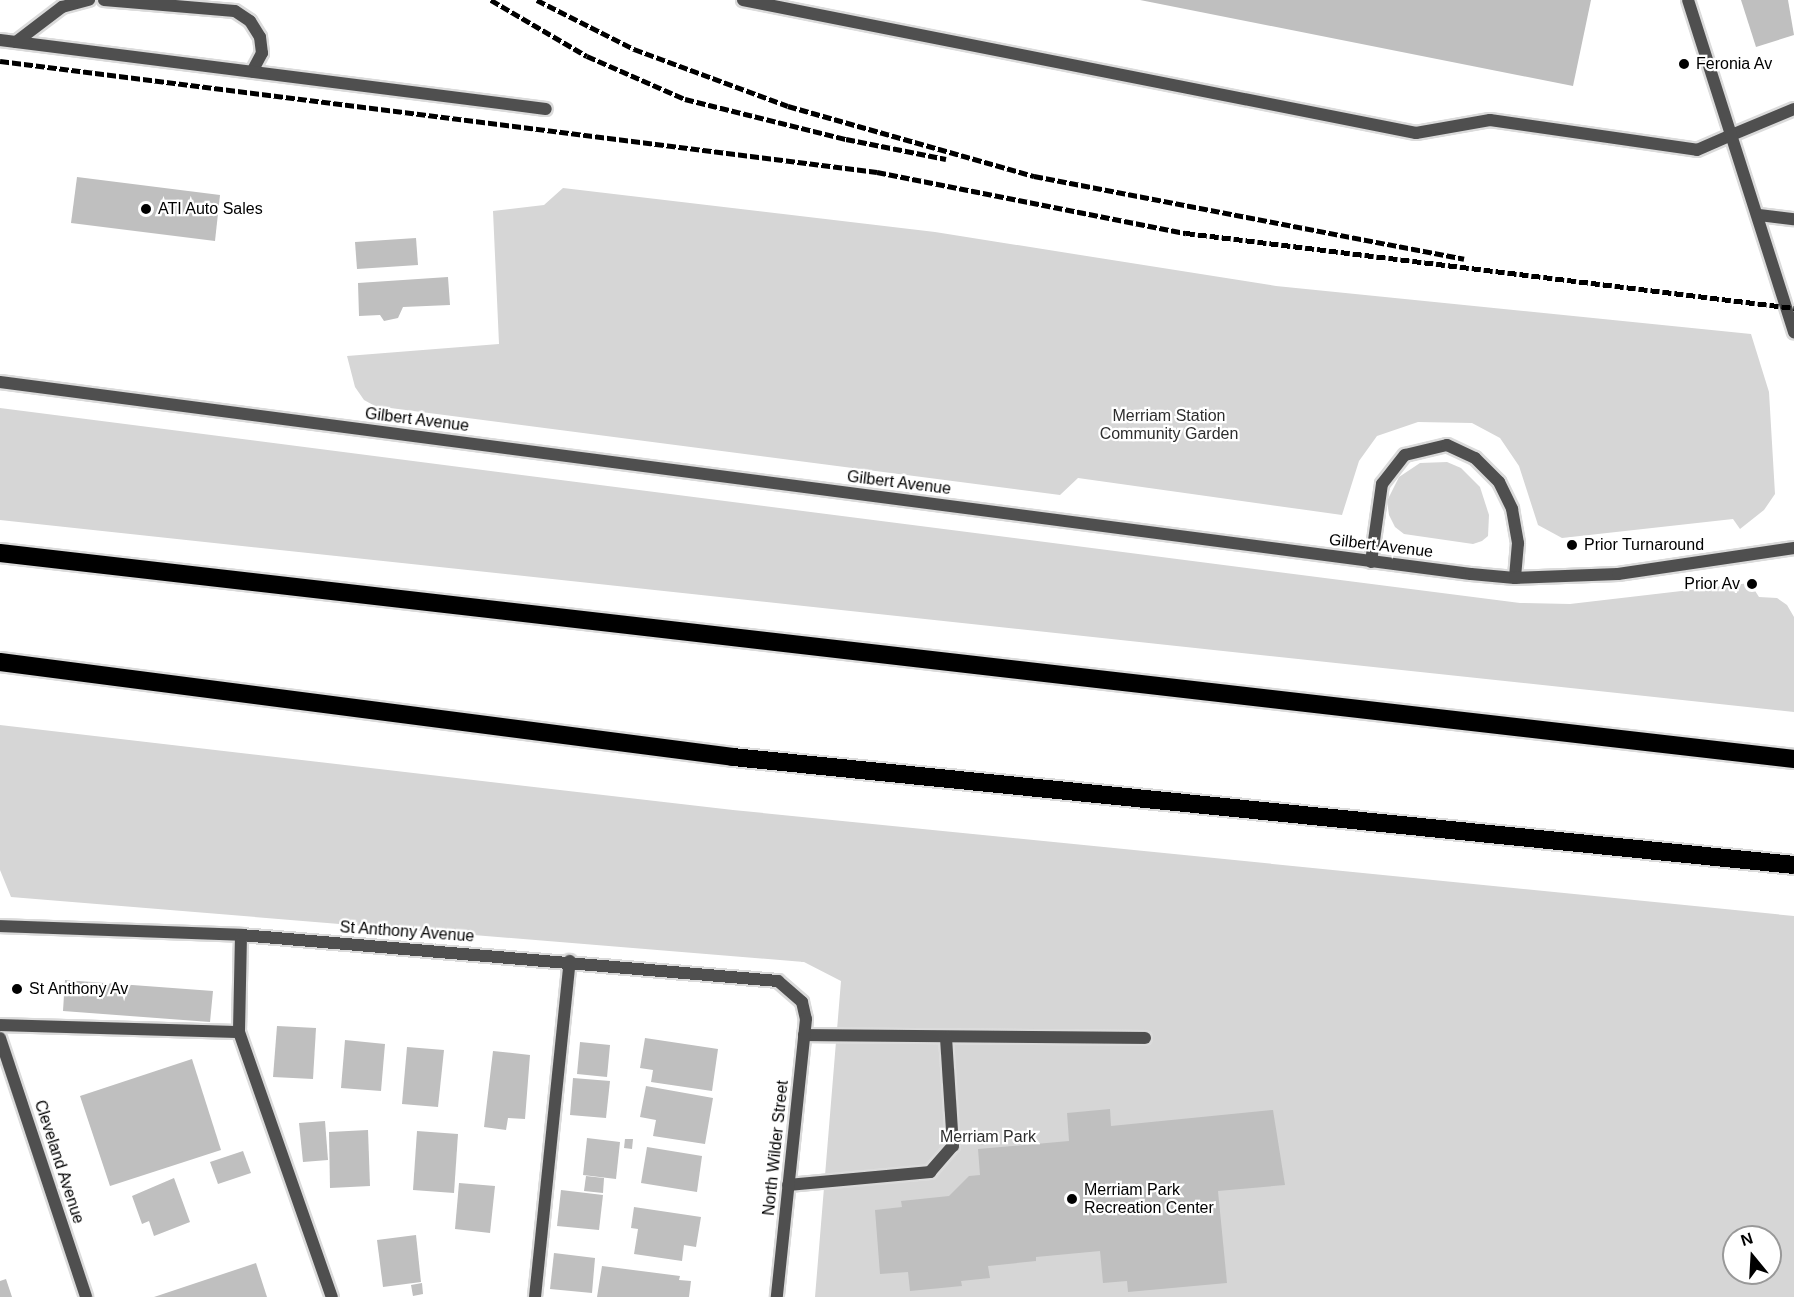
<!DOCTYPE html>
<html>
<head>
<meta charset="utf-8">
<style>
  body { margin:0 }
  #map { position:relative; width:1794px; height:1297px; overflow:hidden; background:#fff; font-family:Helvetica,sans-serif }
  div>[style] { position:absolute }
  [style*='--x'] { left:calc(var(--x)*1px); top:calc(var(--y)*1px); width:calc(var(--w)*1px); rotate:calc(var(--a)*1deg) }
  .green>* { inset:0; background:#d6d6d6 }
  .building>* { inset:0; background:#bfbfbf }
  .roads { filter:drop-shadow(2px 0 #dbdbdb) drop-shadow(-2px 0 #dbdbdb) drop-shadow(0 2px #dbdbdb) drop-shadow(0 -2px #dbdbdb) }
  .service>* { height:12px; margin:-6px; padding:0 6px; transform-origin:6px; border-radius:6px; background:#4f4f4f }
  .minor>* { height:12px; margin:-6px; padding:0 6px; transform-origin:6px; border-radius:6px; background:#4f4f4f }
  .tertiary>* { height:12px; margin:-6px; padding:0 6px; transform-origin:6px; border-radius:6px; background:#4f4f4f }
  .motorway>* { height:18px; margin:-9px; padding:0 9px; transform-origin:9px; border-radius:9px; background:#000 }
  .rail>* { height:4.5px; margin-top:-2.25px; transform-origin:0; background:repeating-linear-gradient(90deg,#000 0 9px,transparent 0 12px) }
  .dots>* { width:16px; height:16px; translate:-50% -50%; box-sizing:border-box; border:3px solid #fff; border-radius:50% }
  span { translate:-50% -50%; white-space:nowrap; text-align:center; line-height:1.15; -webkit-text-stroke:4.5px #fff; paint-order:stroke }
  .poi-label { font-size:16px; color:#000 }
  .left { translate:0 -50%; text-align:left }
  .right { translate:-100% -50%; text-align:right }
  .park-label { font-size:16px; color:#2d2d2d }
  .street-label { font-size:16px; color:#000 }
  .north { position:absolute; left:1722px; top:1225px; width:60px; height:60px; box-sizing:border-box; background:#fff; border:2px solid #999; border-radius:50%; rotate:342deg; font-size:16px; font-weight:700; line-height:24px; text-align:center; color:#000 }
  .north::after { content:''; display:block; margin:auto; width:21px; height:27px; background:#000; clip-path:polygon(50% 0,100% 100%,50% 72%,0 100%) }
</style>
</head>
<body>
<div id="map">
  <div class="green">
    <div style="clip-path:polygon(563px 188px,935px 232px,1276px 286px,1751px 334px,1769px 392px,1775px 494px,1764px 510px,1740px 529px,1733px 519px,1562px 538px,1538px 525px,1519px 466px,1500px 438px,1472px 423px,1418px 422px,1377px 436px,1359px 461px,1342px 515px,1078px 478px,1060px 495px,375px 406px,364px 400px,355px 387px,347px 356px,499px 344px,493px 211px,544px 205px)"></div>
    <div style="clip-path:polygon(0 408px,1520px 603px,1570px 604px,1750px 583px,1759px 597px,1777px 598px,1787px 605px,1794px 617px,1794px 712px,0 520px)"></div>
    <div style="clip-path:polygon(1447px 462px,1461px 468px,1480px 487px,1489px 515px,1488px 536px,1482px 541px,1473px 544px,1404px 534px,1395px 527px,1389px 515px,1387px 501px,1399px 477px,1420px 463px)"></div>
    <div style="clip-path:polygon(evenodd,0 725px,733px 810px,1794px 916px,1794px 1297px,815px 1297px,841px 981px,804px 962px,11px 897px,0 870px,0 725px,1734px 1237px,1770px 1237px,1770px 1273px,1734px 1273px,1734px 1237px)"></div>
  </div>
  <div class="building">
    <div style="clip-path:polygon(1140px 0,1591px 0,1573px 86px)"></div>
    <div style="clip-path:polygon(1741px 0,1788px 0,1794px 35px,1756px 47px)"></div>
    <div style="clip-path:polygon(77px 177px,220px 195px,215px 241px,71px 223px)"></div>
    <div style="clip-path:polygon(416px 238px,418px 265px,357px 269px,355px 242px)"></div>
    <div style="clip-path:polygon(448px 277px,450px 305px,403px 307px,398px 318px,384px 321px,380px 315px,359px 316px,358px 283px)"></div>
    <div style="clip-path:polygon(65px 980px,213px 991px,210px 1022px,63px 1011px)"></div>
    <div style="clip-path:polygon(277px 1026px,316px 1028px,313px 1079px,273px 1077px)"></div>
    <div style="clip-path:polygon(645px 1038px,718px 1049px,712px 1091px,651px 1082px,653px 1070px,640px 1068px)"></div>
    <div style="clip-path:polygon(345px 1040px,385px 1044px,381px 1091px,341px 1088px)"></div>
    <div style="clip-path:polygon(580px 1042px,610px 1045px,607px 1077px,577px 1074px)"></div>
    <div style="clip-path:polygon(407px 1047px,444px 1050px,438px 1107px,402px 1104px)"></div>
    <div style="clip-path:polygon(493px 1051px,530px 1055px,525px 1119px,508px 1118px,506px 1130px,484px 1127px)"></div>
    <div style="clip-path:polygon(192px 1059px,221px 1150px,110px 1186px,80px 1096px)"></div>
    <div style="clip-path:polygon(573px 1078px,610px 1081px,606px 1118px,570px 1115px)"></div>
    <div style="clip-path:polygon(646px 1086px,713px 1098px,705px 1144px,653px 1136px,656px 1120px,640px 1117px)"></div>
    <div style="clip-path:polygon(1110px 1109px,1111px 1126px,1273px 1110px,1285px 1185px,1218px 1191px,1227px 1283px,1128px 1292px,1127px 1281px,1103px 1283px,1100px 1251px,1036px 1257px,1036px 1261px,988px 1266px,990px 1278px,961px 1281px,962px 1286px,910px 1291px,908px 1272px,880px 1274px,875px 1210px,902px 1207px,901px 1201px,949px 1196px,969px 1176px,980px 1175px,978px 1149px,1069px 1141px,1067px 1113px)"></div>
    <div style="clip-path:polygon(325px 1121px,328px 1160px,303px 1162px,299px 1123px)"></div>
    <div style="clip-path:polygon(368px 1130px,370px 1186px,330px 1188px,329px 1132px)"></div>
    <div style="clip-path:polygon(417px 1131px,458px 1134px,454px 1193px,413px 1190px)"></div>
    <div style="clip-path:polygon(587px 1138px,620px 1142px,616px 1179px,583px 1175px)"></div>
    <div style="clip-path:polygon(625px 1139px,633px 1139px,632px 1149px,624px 1148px)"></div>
    <div style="clip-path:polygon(647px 1147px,702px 1156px,697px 1192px,641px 1183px)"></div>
    <div style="clip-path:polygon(243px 1151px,251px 1173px,218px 1184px,210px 1162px)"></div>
    <div style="clip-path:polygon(586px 1176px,604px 1178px,603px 1193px,584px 1191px)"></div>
    <div style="clip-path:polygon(174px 1178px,190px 1222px,154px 1236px,149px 1221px,142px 1224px,132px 1196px)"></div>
    <div style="clip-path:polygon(459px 1183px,495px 1186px,490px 1233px,455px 1229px)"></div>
    <div style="clip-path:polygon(561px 1190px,603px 1195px,599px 1230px,557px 1226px)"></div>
    <div style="clip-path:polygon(634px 1207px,701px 1217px,696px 1247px,684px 1245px,682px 1261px,634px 1254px,638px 1229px,631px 1228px)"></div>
    <div style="clip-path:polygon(416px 1235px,421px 1282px,383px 1287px,377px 1240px)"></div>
    <div style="clip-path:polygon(554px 1253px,595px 1258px,592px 1293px,550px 1289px)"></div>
    <div style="clip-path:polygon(256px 1263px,267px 1297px,154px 1297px)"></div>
    <div style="clip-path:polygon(602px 1266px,680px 1276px,679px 1280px,691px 1281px,689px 1297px,597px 1297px)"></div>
    <div style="clip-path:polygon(6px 1279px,12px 1297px,0 1297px,0 1281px)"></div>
    <div style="clip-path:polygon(422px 1283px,423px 1294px,413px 1296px,411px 1285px)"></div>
  </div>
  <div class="roads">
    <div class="service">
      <div style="--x:104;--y:0;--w:131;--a:4.8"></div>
      <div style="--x:235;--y:11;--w:18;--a:34"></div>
      <div style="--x:250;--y:21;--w:19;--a:58"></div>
      <div style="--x:260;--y:37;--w:16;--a:83"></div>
      <div style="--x:262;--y:53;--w:21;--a:118"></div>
      <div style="--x:743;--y:0;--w:686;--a:11.18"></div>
      <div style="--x:1416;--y:133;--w:75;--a:-10"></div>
      <div style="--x:1490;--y:120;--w:209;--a:8.2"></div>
      <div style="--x:1697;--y:150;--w:40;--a:-23.4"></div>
      <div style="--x:0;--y:40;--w:550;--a:7.2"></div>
      <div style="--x:16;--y:42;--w:58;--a:-37.3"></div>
      <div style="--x:62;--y:7;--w:28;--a:-15"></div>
      <div style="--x:1371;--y:562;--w:79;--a:-82"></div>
      <div style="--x:1382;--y:484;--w:37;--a:-52"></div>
      <div style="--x:1405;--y:455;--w:43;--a:-13.4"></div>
      <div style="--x:1447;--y:445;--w:31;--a:25"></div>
      <div style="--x:1475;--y:458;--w:34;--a:45"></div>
      <div style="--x:1499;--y:482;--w:30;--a:64"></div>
      <div style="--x:1512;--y:509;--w:35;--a:80"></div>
      <div style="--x:1518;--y:543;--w:35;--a:95"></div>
      <div style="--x:241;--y:935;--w:97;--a:91.2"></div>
      <div style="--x:239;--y:1032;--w:281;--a:70.7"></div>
      <div style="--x:0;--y:1025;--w:239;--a:1.7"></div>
      <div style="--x:804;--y:1035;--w:341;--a:0.5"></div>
      <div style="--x:788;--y:1185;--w:143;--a:-5.2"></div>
      <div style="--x:930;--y:1172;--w:35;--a:-49"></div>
      <div style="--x:953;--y:1146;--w:109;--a:-93.7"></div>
      <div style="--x:535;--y:1297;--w:338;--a:-84.1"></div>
    </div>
    <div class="minor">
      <div style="--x:1734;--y:134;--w:65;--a:-22.6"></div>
      <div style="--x:0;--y:382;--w:1483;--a:7.44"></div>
      <div style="--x:1471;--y:574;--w:44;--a:5.2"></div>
      <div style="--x:1515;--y:578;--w:103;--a:-2.2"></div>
      <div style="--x:1618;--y:574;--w:178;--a:-8.4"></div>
      <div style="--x:0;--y:926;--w:241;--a:2.1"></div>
      <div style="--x:241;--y:935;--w:539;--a:4.9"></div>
      <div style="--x:778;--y:981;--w:32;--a:41"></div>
      <div style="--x:802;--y:1002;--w:17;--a:77"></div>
      <div style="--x:806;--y:1019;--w:280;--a:96"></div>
    </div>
    <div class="tertiary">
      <div style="--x:1688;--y:0;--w:349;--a:72.3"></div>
      <div style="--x:1759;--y:215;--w:35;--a:7"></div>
      <div style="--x:0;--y:1038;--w:273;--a:71.6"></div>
    </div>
    <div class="motorway">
      <div style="--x:0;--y:553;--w:1806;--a:6.55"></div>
      <div style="--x:0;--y:662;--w:739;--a:7.38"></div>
      <div style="--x:733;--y:757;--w:1066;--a:5.81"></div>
    </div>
  </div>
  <div class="rail">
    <div style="--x:491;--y:0;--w:111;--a:30.3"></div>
    <div style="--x:587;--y:56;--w:107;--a:23.7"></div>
    <div style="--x:685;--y:99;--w:166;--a:14"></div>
    <div style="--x:846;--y:139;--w:102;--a:11.3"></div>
    <div style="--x:537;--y:0;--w:109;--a:26.8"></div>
    <div style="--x:634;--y:49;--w:164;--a:20.3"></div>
    <div style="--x:788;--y:106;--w:256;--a:15.9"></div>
    <div style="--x:1034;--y:176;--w:438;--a:10.9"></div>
    <div style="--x:0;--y:61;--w:884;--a:7.21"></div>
    <div style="--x:877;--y:172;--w:315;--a:11.2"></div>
    <div style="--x:1186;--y:233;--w:613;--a:7.03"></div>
  </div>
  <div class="dots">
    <div style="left:1684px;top:64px;background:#000"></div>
    <div style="left:146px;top:209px;background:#000"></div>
    <div style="left:1572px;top:545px;background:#000"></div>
    <div style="left:1752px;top:584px;background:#000"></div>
    <div style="left:17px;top:989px;background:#000"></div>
    <div style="left:1072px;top:1199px;background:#000"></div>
  </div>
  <div class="poi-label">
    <span class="left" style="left:1696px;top:64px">Feronia Av</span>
    <span class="left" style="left:158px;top:209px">ATI Auto Sales</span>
    <span class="left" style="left:1584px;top:545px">Prior Turnaround</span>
    <span class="right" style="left:1740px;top:584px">Prior Av</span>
    <span class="left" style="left:29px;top:989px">St Anthony Av</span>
    <span class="left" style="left:1084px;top:1199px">Merriam Park<br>Recreation Center</span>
  </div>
  <div class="park-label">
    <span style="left:1169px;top:425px">Merriam Station<br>Community Garden</span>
    <span style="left:988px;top:1137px">Merriam Park</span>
  </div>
  <div class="street-label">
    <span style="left:417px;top:420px;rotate:7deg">Gilbert Avenue</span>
    <span style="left:899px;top:483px;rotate:7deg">Gilbert Avenue</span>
    <span style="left:1381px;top:546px;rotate:7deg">Gilbert Avenue</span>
    <span style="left:407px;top:932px;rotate:4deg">St Anthony Avenue</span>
    <span style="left:776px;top:1148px;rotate:-84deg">North Wilder Street</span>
    <span style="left:59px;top:1162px;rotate:72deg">Cleveland Avenue</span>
  </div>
  <div class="north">N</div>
</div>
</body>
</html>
